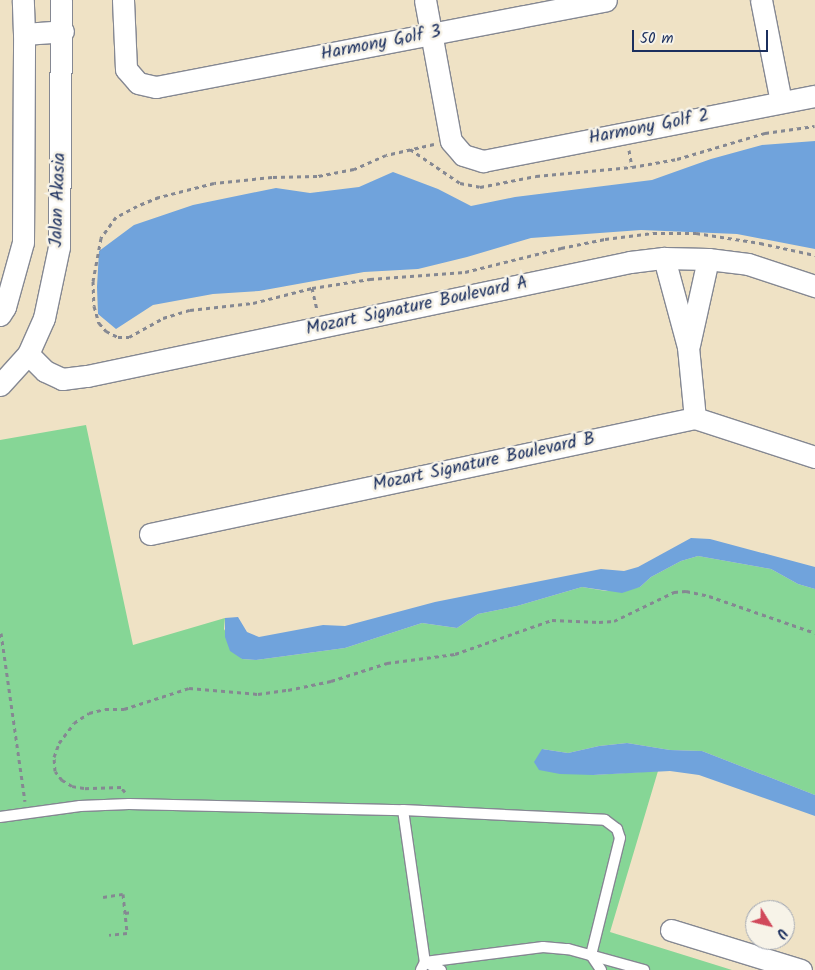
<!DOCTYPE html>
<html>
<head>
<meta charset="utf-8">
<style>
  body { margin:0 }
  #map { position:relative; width:815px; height:970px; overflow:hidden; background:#efe2c5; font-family:Kalam,sans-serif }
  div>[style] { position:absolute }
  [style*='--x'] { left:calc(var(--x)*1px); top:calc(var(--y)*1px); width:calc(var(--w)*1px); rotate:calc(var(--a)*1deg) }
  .green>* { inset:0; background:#86d696 }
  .water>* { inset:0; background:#70a3dc }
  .path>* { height:3px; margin-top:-1.5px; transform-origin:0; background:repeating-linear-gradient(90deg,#858892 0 4px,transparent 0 8px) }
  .roads { filter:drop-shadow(1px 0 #858892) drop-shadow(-1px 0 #858892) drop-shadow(0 1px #858892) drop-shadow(0 -1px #858892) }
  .lane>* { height:10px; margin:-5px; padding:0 5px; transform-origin:5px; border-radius:5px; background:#fff }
  .street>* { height:21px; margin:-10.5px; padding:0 10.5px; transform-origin:10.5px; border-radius:10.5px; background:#fff }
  span { translate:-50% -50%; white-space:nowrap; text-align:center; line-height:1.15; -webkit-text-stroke:5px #f7f3e8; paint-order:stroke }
  .street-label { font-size:18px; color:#1b2f5e }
  .north { position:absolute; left:745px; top:900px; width:50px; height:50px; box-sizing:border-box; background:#f7f3e8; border:1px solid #9fa5b1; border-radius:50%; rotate:126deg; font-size:14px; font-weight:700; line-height:20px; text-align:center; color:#1b2f5e }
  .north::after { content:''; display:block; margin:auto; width:18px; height:22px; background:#d1495b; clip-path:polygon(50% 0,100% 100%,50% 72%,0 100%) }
  .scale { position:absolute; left:632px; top:30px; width:136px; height:22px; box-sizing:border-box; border:2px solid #1b2f5e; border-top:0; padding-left:6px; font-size:15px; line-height:18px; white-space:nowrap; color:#1b2f5e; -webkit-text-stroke:4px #f7f3e8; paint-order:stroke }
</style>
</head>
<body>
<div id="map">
  <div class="green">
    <div style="clip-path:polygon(86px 425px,133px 645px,225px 618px,224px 629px,242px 659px,256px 660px,345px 648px,422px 623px,457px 628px,478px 614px,517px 606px,582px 587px,606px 591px,640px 587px,651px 577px,681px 561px,698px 556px,771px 569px,798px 584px,815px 589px,815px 795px,702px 751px,670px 750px,627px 743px,599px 746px,568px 753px,542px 749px,593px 775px,658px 771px,610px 932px,732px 970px,0 970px,0 440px)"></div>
  </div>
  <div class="water">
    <div style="clip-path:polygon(815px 141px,815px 249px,737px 234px,641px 230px,531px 238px,467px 257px,418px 269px,364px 272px,259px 291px,213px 294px,153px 305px,116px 329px,98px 314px,97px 287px,99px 251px,134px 225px,193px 205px,276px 188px,310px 193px,359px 187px,393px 172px,438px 189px,471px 206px,515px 197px,652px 180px,711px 159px,762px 145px)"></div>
    <div style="clip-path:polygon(691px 538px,710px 539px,815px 567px,815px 589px,798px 584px,771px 569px,698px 556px,681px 561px,651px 577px,640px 587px,622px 593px,582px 587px,517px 606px,478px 614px,457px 628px,422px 623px,345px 648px,256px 660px,242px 659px,230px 651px,225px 637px,225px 618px,238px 617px,247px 632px,259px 637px,323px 625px,345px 626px,435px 602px,601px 569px,624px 571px,638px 567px)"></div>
    <div style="clip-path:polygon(627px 743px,670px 750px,702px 751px,815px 795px,815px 816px,699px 775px,670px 771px,593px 775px,560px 774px,539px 770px,534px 762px,542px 749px,568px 753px,599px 746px)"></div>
  </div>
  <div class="path">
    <div style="--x:434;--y:144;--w:49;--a:167.1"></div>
    <div style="--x:386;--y:155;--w:35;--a:156"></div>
    <div style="--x:354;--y:169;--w:38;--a:169"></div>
    <div style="--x:317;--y:176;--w:45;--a:178.7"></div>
    <div style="--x:272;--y:177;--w:58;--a:174.1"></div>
    <div style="--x:214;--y:183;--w:57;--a:165.7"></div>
    <div style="--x:159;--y:197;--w:24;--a:158"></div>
    <div style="--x:137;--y:206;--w:24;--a:152"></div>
    <div style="--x:116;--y:217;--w:26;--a:126"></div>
    <div style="--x:101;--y:238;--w:44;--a:100.5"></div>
    <div style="--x:93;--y:281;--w:25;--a:88"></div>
    <div style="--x:94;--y:306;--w:18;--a:74"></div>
    <div style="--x:99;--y:323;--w:11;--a:49"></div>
    <div style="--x:106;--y:331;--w:13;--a:27"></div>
    <div style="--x:118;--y:337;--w:11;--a:0"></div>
    <div style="--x:129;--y:337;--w:39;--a:-29"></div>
    <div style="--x:163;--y:318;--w:28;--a:-17"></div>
    <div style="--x:190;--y:310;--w:63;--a:-6.3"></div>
    <div style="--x:253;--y:303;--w:61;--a:-14.3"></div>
    <div style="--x:312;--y:288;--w:59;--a:-8.8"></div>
    <div style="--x:370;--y:279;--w:95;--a:-4.2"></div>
    <div style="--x:465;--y:272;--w:99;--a:-14"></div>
    <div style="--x:561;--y:248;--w:45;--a:-11.6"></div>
    <div style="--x:605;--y:239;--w:48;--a:-7.1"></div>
    <div style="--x:653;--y:233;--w:43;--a:0"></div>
    <div style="--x:696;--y:233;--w:65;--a:8.9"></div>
    <div style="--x:760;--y:243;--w:56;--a:12.3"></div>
    <div style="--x:410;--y:149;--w:60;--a:34.2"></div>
    <div style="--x:460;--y:183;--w:20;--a:11"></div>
    <div style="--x:480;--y:187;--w:57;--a:-11.1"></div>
    <div style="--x:536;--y:176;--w:96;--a:-5.4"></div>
    <div style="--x:632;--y:167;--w:46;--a:-10.1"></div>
    <div style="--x:677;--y:159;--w:92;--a:-16.5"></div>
    <div style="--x:765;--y:133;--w:50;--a:-8"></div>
    <div style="--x:629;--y:150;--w:17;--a:80"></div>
    <div style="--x:312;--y:288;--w:23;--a:77"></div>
    <div style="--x:1;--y:633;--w:170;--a:81.9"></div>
    <div style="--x:125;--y:792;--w:6;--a:-129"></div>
    <div style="--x:121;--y:787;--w:37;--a:178"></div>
    <div style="--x:84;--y:788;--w:12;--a:-171"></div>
    <div style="--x:72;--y:786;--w:12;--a:-149"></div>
    <div style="--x:62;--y:780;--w:11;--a:-128"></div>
    <div style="--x:55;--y:771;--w:14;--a:-94"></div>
    <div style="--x:54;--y:757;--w:15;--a:-70"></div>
    <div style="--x:59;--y:743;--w:25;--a:-53"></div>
    <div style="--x:74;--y:723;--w:18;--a:-34"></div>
    <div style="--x:89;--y:713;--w:16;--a:-14"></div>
    <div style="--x:105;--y:709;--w:19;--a:0"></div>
    <div style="--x:124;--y:709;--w:68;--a:-17.9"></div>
    <div style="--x:189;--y:688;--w:69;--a:5"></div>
    <div style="--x:258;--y:694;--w:30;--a:-8"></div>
    <div style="--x:288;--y:690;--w:44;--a:-11.8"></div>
    <div style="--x:331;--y:681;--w:59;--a:-17.8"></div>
    <div style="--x:387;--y:663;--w:69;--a:-7.5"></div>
    <div style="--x:455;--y:654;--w:103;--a:-19.3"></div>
    <div style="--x:552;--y:620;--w:47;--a:2.4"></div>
    <div style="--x:599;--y:622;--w:15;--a:-4"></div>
    <div style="--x:614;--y:621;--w:67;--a:-25.8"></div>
    <div style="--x:674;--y:592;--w:12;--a:-5"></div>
    <div style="--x:686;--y:591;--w:24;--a:12"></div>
    <div style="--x:709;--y:596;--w:112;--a:19.2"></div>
    <div style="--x:103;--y:897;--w:20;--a:-9"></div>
    <div style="--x:123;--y:894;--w:39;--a:84"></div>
    <div style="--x:127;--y:933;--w:18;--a:174"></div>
    <div style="--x:125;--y:913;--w:7;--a:-8"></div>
  </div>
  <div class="roads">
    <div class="lane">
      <div style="--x:403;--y:810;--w:154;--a:81.8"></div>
      <div style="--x:425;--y:962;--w:9;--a:117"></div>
      <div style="--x:0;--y:817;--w:81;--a:-7.8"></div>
      <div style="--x:80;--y:806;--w:49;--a:-2.3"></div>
      <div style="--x:129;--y:804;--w:274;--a:1.3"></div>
      <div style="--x:403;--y:810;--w:202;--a:2.8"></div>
      <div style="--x:605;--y:820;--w:15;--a:37"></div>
      <div style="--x:617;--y:829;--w:9;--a:72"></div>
      <div style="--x:620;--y:838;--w:121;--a:103.9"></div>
      <div style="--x:591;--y:955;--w:18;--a:56"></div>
      <div style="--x:425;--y:962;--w:119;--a:-7.2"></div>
      <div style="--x:543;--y:947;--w:25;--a:5"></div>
      <div style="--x:568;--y:949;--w:79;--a:15.4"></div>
      <div style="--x:425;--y:962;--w:18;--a:27"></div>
    </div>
    <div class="street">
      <div style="--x:123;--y:0;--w:69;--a:87.5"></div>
      <div style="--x:126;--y:69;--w:18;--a:49"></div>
      <div style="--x:138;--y:83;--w:18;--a:13"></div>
      <div style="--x:156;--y:87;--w:458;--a:-10.9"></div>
      <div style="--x:425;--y:0;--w:143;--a:79.6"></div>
      <div style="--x:451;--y:141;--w:18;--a:49"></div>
      <div style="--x:463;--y:155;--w:21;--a:17"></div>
      <div style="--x:483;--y:161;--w:338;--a:-11.1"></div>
      <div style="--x:761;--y:0;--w:104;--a:78.9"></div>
      <div style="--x:24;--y:34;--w:39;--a:-4"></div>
      <div style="--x:664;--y:258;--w:92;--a:74.9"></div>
      <div style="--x:688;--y:347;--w:71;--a:84.4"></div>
      <div style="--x:0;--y:315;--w:9;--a:-58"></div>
      <div style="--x:5;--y:307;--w:67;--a:-74.5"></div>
      <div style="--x:23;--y:242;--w:208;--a:-89.7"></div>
      <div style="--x:24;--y:34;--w:34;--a:-92"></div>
      <div style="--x:689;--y:345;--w:88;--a:-77.5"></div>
      <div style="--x:28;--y:354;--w:24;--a:45"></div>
      <div style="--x:45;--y:371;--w:19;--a:25"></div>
      <div style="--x:62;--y:379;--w:25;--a:-7"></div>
      <div style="--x:87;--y:376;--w:555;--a:-11.86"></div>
      <div style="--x:630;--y:262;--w:34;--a:-7"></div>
      <div style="--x:664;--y:258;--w:44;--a:1.3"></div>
      <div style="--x:708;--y:259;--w:40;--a:7.1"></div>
      <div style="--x:748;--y:264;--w:71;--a:18.2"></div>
      <div style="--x:0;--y:385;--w:42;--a:-47.9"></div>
      <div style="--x:28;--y:354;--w:39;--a:-66"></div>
      <div style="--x:44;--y:318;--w:73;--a:-78.1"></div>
      <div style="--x:59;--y:247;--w:247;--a:-89.5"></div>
      <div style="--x:150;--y:534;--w:557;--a:-12.02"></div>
      <div style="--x:695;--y:418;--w:126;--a:18"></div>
      <div style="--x:671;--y:930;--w:136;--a:17.1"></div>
    </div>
  </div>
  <div class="street-label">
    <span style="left:381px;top:44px;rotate:-11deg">Harmony Golf 3</span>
    <span style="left:649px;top:128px;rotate:-11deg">Harmony Golf 2</span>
    <span style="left:59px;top:200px;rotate:-88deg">Jalan Akasia</span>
    <span style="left:417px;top:307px;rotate:-12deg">Mozart Signature Boulevard A</span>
    <span style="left:484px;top:463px;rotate:-12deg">Mozart Signature Boulevard B</span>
  </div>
  <div class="north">U</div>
  <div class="scale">50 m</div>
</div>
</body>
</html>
